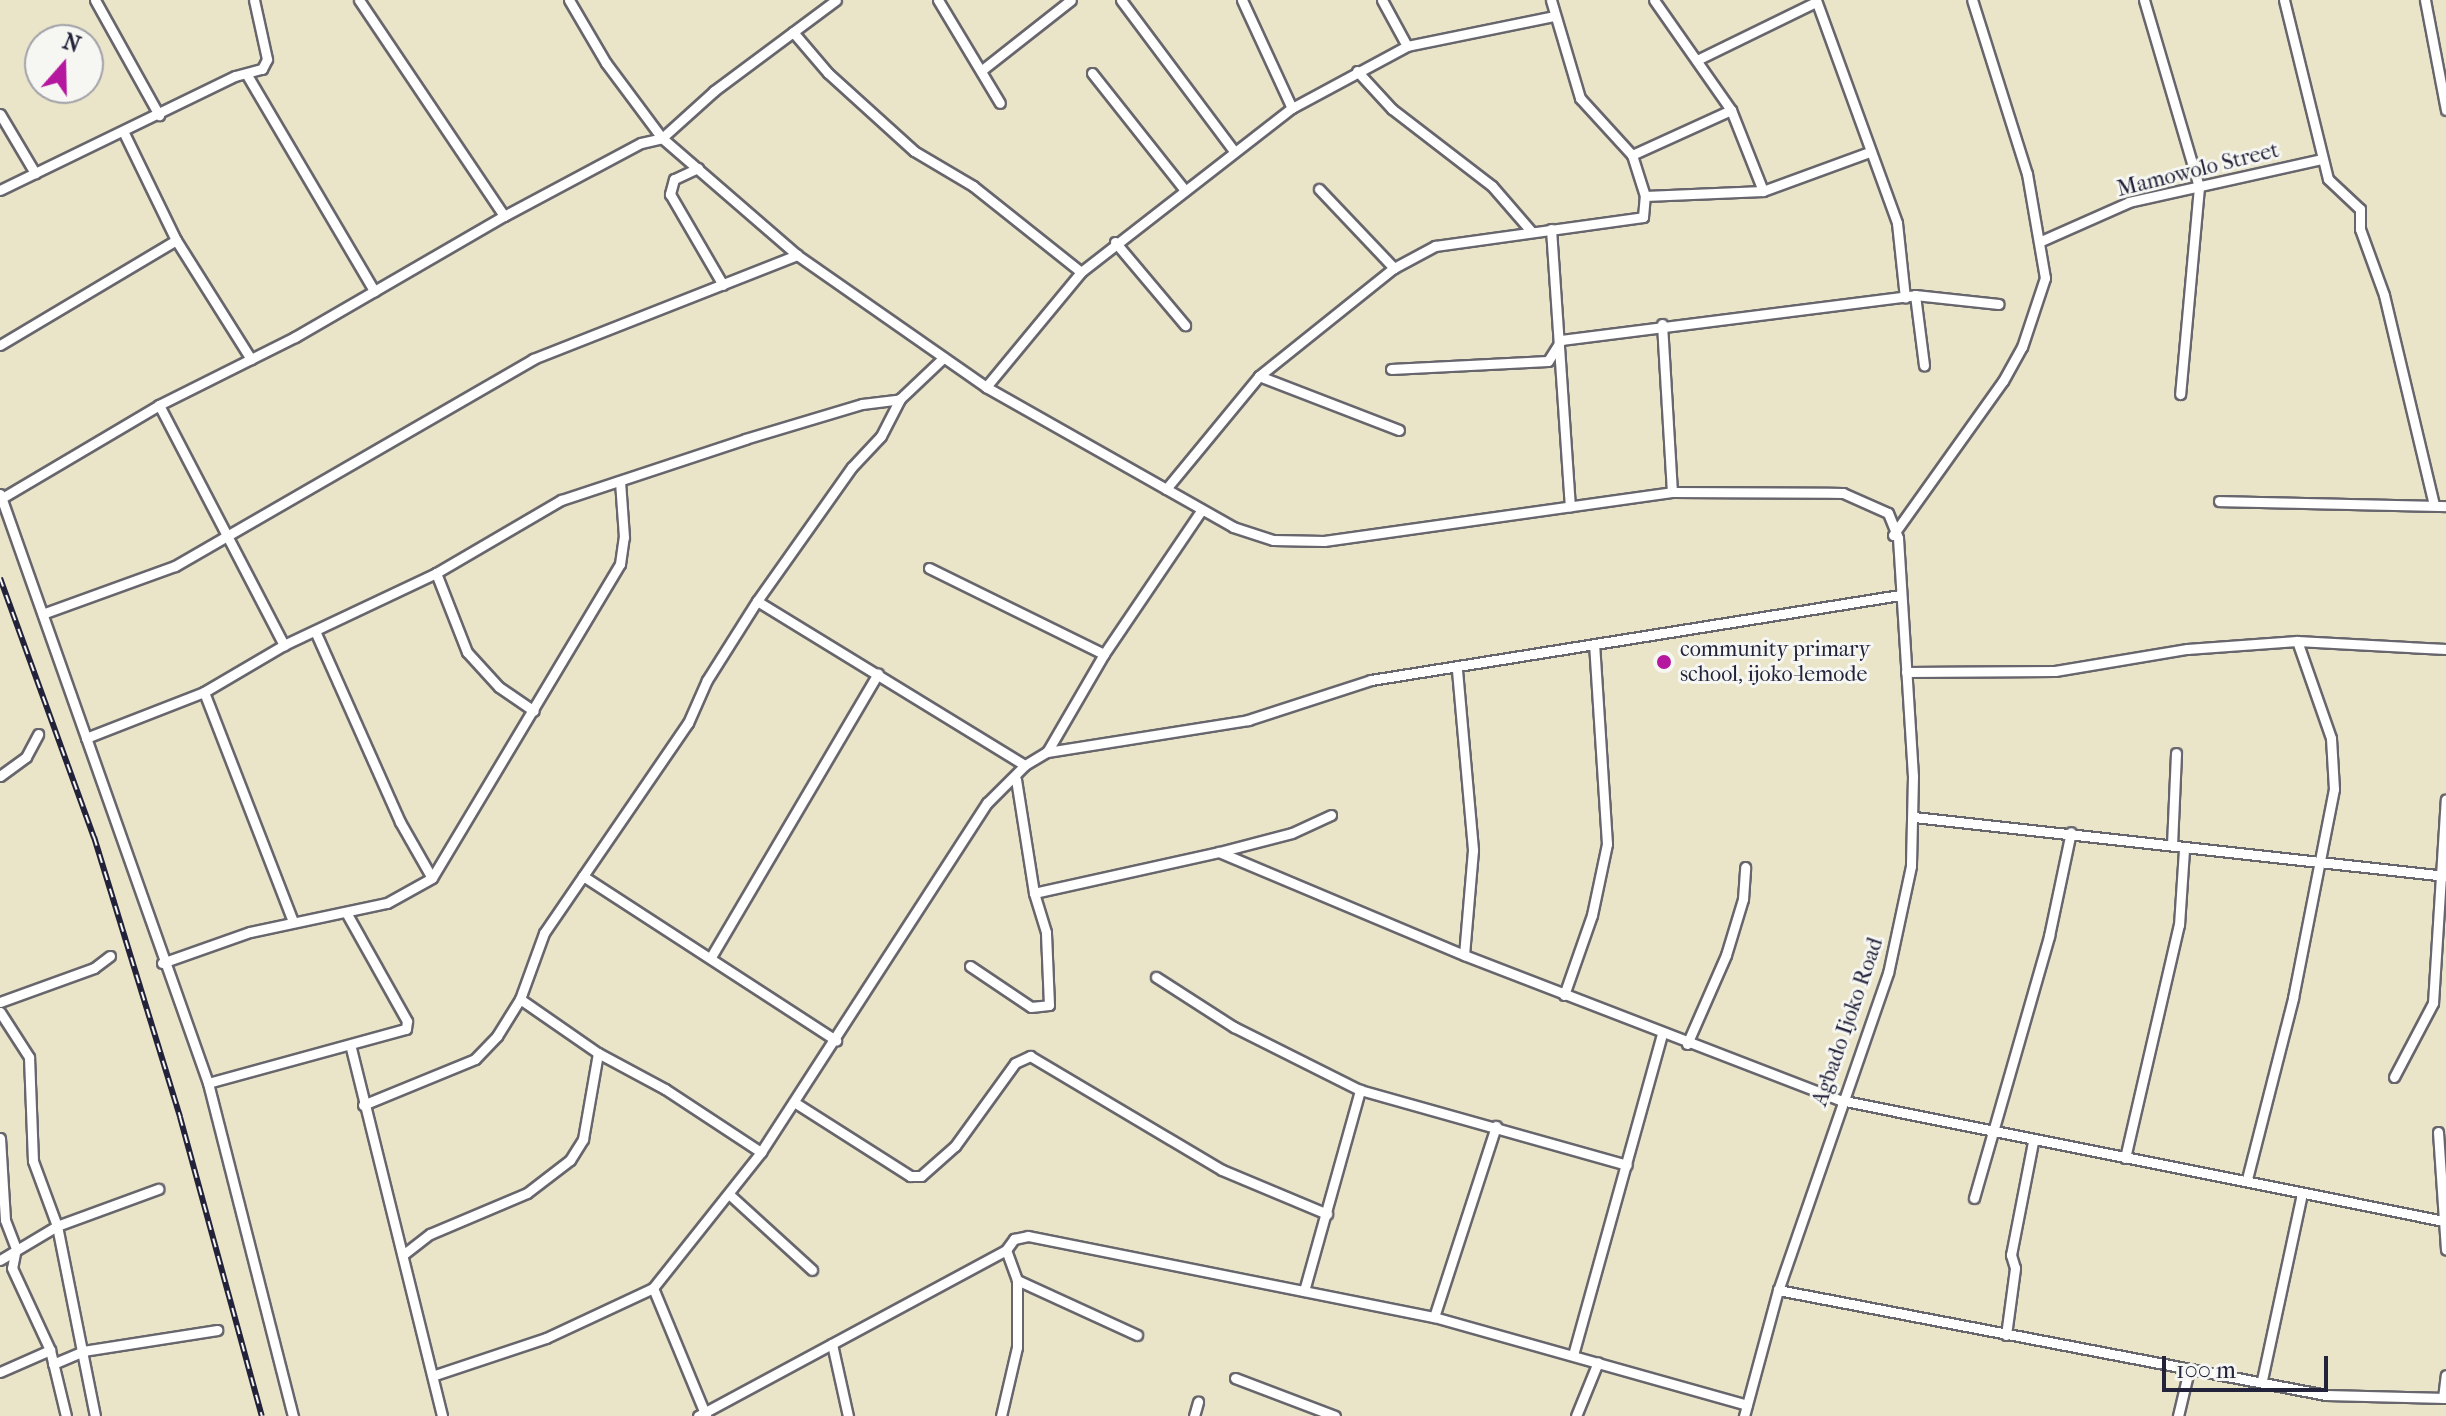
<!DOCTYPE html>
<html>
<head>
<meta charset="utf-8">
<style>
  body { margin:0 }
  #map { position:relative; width:2446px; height:1416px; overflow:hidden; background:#eae5c9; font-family:"IM FELL French Canon",serif }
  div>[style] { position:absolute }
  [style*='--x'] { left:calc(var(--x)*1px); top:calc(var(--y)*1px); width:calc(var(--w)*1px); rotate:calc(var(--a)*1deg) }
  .roads { filter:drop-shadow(2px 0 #68666d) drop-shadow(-2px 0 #68666d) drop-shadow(0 2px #68666d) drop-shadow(0 -2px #68666d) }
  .minor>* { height:9px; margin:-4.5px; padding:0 4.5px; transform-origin:4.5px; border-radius:4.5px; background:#fff }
  .rail>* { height:6px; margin-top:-3px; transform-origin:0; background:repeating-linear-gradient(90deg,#f6f6f2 0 9px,#22223b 0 18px); box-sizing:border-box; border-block:2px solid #22223b }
  .dots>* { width:22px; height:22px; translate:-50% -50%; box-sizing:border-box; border:4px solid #f6f6f2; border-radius:50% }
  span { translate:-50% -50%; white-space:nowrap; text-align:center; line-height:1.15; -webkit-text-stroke:6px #f6f6f2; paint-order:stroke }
  .street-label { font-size:22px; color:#22223b }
  .poi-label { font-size:22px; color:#22223b }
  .left { translate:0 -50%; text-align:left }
  .north { position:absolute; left:24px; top:24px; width:80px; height:80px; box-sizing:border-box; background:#f6f6f2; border:2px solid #a1a1a9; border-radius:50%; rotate:20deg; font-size:22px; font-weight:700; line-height:32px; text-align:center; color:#22223b }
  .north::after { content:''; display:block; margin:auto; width:28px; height:36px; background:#b5179e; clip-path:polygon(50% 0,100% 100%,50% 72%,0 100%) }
  .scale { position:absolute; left:2162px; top:1356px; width:166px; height:36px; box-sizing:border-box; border:4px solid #22223b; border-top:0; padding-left:10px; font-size:24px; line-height:28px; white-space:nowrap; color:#22223b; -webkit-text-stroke:6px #f6f6f2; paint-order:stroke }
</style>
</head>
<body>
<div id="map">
  <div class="roads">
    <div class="minor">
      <div style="--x:95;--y:0;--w:132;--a:60.9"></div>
      <div style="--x:359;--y:0;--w:260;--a:56.1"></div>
      <div style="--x:569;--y:0;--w:73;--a:59.6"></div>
      <div style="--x:606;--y:63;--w:94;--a:53.3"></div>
      <div style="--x:662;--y:138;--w:179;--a:40.9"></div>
      <div style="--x:797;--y:255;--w:231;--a:34.9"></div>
      <div style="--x:986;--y:387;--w:284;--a:29.5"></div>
      <div style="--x:1233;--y:527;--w:42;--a:18"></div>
      <div style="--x:1273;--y:540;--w:51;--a:1.1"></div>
      <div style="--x:1324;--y:541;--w:351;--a:-8"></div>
      <div style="--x:1672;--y:492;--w:171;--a:0.3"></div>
      <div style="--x:1843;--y:493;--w:49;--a:24"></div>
      <div style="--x:1888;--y:513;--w:27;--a:68"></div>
      <div style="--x:1898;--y:538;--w:238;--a:86.4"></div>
      <div style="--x:1913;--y:776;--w:90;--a:91.3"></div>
      <div style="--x:1911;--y:866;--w:109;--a:102.1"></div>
      <div style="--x:1888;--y:973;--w:336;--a:109.1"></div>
      <div style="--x:1778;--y:1290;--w:131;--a:105.1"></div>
      <div style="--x:938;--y:0;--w:120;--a:59"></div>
      <div style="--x:1121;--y:0;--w:189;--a:53.2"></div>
      <div style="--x:1242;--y:0;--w:119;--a:65.2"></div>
      <div style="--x:1382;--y:0;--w:52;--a:61.5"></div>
      <div style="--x:1816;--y:0;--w:237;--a:70"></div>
      <div style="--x:1897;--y:223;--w:75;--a:83.9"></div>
      <div style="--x:2144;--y:0;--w:195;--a:73.6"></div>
      <div style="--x:2199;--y:187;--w:208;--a:95.2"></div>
      <div style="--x:2284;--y:0;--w:184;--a:76.2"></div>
      <div style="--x:2328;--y:179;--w:44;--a:43.2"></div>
      <div style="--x:2360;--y:209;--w:20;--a:90"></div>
      <div style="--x:2360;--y:229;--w:70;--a:70"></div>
      <div style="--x:2384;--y:295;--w:216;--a:76.6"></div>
      <div style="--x:2425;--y:0;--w:112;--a:79.2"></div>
      <div style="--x:793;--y:32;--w:54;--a:49.5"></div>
      <div style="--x:828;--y:73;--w:116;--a:42.2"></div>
      <div style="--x:914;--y:151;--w:69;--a:30.7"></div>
      <div style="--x:973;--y:186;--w:138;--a:38.5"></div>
      <div style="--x:1699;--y:59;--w:130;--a:-26"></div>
      <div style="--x:982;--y:70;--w:113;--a:-38.2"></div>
      <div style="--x:1357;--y:71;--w:52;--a:47.4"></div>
      <div style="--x:1392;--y:109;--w:126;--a:37.6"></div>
      <div style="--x:1492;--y:186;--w:60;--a:49.1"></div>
      <div style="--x:1092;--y:73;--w:148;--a:51.6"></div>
      <div style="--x:247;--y:75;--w:251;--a:59.5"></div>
      <div style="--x:1731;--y:110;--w:87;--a:68.4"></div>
      <div style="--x:0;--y:114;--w:69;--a:59.3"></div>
      <div style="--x:124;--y:133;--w:119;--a:64.1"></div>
      <div style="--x:176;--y:240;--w:141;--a:57.8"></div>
      <div style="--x:1632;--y:155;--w:109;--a:-24.4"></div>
      <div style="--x:1731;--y:110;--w:134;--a:-125"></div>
      <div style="--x:698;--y:168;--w:26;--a:155"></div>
      <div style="--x:674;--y:179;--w:16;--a:105"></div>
      <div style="--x:670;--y:194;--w:105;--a:59.8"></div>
      <div style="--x:1319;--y:189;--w:109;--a:46.5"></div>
      <div style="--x:0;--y:190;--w:261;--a:-25.9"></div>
      <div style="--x:235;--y:76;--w:28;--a:-15"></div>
      <div style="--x:262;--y:69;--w:11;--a:-63"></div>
      <div style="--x:267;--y:59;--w:60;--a:-102.4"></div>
      <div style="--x:1645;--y:196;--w:118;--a:-2.4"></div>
      <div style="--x:1763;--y:191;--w:111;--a:-20.1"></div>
      <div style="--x:1551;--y:229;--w:278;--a:86.1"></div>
      <div style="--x:2041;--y:241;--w:96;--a:-23.9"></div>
      <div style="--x:2129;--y:202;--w:197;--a:-12.6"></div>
      <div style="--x:1115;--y:242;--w:109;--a:49.9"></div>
      <div style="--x:1915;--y:295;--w:71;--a:82.7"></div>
      <div style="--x:1662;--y:324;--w:168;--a:86.6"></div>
      <div style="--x:0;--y:345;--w:205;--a:-30.8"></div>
      <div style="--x:1391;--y:369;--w:157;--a:-2.9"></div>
      <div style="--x:1548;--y:361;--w:25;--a:-58"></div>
      <div style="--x:1561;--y:340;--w:357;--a:-7.2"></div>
      <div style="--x:1915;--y:295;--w:84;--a:6.1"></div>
      <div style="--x:1259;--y:376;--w:150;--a:21.1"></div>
      <div style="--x:986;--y:387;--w:149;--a:-50.4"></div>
      <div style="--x:1081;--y:272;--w:267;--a:-37.9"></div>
      <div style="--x:1292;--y:108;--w:131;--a:-28.3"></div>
      <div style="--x:1407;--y:46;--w:150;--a:-11.5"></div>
      <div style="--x:159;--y:405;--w:271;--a:62.5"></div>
      <div style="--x:1166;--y:489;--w:146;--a:-50.5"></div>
      <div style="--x:1259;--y:376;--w:173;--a:-38.7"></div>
      <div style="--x:1394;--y:268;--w:47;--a:-28.2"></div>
      <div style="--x:1435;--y:246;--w:210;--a:-7.9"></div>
      <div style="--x:1643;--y:217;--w:21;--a:-85"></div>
      <div style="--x:1645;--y:196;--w:43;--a:-107.6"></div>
      <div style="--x:1632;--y:155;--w:77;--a:-132.4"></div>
      <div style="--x:1580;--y:98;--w:102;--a:-106.5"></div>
      <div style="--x:0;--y:494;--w:625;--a:70.55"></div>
      <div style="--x:208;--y:1083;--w:344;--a:75.7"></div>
      <div style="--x:2;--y:498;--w:182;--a:-30.6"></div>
      <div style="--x:159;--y:405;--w:152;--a:-26.6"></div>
      <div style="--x:295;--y:337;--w:241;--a:-30.1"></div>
      <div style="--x:504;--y:216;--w:155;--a:-28.1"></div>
      <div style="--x:641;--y:143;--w:22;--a:-13"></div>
      <div style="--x:662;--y:138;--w:70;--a:-42.1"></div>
      <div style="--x:714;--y:91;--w:152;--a:-36.7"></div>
      <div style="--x:2219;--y:501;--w:227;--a:1.3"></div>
      <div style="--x:1893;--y:535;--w:189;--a:-54.5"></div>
      <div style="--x:2003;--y:381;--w:39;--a:-61"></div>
      <div style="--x:2022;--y:347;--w:73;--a:-71.6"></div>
      <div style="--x:2045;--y:278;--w:106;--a:-99.8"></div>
      <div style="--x:2027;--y:174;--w:182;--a:-107.5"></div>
      <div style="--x:929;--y:568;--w:195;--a:26.2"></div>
      <div style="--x:436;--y:573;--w:85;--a:68.6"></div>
      <div style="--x:467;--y:652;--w:47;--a:47.6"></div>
      <div style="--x:499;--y:687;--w:42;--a:34.4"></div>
      <div style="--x:757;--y:601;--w:314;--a:31.5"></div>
      <div style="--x:45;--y:613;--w:138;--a:-19.9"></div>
      <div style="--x:175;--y:566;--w:414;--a:-30"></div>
      <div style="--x:533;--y:359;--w:284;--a:-21.5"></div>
      <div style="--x:315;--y:631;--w:209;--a:66"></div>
      <div style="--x:400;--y:822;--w:64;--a:60.3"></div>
      <div style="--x:1457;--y:670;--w:181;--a:84.9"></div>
      <div style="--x:1473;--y:850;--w:105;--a:94.9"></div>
      <div style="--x:1906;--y:672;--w:149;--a:-0.4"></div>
      <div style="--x:2055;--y:671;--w:134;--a:-9.5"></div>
      <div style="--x:2187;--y:649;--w:110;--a:-4.2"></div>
      <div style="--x:2297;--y:641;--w:149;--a:3.1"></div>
      <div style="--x:204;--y:692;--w:246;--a:68.8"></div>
      <div style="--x:86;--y:738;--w:127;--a:-21.3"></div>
      <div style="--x:204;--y:692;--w:93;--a:-30.4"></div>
      <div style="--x:284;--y:645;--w:168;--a:-25.3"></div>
      <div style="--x:436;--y:573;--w:145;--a:-30.3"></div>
      <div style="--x:561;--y:500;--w:194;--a:-18.3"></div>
      <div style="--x:745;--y:439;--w:122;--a:-16.7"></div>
      <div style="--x:862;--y:404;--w:38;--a:-7"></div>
      <div style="--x:1047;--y:752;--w:204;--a:-9"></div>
      <div style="--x:1248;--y:720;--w:129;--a:-18"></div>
      <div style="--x:1371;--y:680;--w:536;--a:-9.13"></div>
      <div style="--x:0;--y:776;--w:32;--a:-36"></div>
      <div style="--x:26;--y:757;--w:26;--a:-62"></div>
      <div style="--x:1914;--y:817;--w:535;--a:6.33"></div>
      <div style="--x:2172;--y:845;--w:92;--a:-87.5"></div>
      <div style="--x:1219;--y:852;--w:266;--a:22.8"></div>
      <div style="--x:1464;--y:955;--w:403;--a:21.1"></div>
      <div style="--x:1840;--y:1100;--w:616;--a:11.33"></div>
      <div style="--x:583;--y:876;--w:302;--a:33"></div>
      <div style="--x:1034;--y:893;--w:189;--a:-12.5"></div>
      <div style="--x:1219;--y:852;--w:75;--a:-14.6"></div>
      <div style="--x:1292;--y:833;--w:43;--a:-24.8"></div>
      <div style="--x:711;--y:957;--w:329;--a:-59.5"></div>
      <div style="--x:162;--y:963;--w:93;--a:-19.4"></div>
      <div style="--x:250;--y:932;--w:140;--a:-12"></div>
      <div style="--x:387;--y:903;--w:51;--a:-29.1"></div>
      <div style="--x:432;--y:878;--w:366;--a:-59.1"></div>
      <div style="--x:620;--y:564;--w:27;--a:-82"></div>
      <div style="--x:624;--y:537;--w:56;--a:-94.1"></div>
      <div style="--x:970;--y:966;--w:73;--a:33.9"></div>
      <div style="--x:1031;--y:1007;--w:18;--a:-6"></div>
      <div style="--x:1049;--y:1005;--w:73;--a:-92.4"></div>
      <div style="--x:1046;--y:932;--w:41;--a:-107.1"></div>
      <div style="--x:1034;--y:893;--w:115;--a:-99"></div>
      <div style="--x:1156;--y:977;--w:93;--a:32.7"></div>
      <div style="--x:1234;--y:1027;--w:141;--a:26.6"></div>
      <div style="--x:1360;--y:1090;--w:277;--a:15.7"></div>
      <div style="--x:1564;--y:995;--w:85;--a:-70.7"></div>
      <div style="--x:1592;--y:915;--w:73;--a:-78.1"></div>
      <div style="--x:1607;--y:844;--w:199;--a:-93.7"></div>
      <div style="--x:520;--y:999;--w:95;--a:34.7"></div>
      <div style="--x:598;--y:1053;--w:76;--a:28.2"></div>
      <div style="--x:665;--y:1089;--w:115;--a:33.3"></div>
      <div style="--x:0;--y:1002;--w:100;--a:-19.9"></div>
      <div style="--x:94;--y:968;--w:20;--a:-37"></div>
      <div style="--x:0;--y:1012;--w:54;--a:57.2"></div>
      <div style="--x:29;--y:1057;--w:104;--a:87.8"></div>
      <div style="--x:33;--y:1161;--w:69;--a:69.7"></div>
      <div style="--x:57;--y:1226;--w:194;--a:78.7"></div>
      <div style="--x:1687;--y:1044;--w:97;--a:-66.3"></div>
      <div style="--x:1726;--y:955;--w:59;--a:-73.1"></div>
      <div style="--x:1743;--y:899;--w:32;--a:-86"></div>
      <div style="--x:351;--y:1048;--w:379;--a:76.1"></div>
      <div style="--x:2394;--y:1077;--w:84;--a:-62.2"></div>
      <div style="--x:2433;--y:1003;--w:204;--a:-86.4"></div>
      <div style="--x:208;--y:1083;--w:205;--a:-15.3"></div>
      <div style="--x:406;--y:1029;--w:8;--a:-83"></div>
      <div style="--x:407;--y:1021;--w:123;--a:-119.3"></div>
      <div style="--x:794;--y:1102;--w:138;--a:32.5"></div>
      <div style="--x:910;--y:1176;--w:11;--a:0"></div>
      <div style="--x:921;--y:1176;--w:45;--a:-41.4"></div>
      <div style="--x:955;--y:1146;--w:102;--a:-54.1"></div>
      <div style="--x:1015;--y:1063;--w:17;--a:-25"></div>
      <div style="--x:1030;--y:1056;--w:223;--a:30.7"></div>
      <div style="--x:1222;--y:1170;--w:114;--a:22.7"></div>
      <div style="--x:363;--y:1105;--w:121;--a:-22.3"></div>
      <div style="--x:475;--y:1059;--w:32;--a:-46"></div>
      <div style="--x:497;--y:1036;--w:44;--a:-58.1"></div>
      <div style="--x:520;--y:999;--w:70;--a:-70"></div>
      <div style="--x:544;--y:933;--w:255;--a:-55.6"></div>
      <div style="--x:688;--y:723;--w:47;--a:-66.2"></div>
      <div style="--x:707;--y:680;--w:93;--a:-57.7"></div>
      <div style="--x:757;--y:601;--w:164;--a:-54.7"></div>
      <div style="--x:852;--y:467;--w:42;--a:-46.9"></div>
      <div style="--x:881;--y:436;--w:42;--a:-62.8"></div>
      <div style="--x:900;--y:399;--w:58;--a:-43.6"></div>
      <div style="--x:2438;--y:1132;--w:118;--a:86.1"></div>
      <div style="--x:0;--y:1138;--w:82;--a:86.5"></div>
      <div style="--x:5;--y:1220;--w:30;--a:69"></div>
      <div style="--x:16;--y:1248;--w:20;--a:101"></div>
      <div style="--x:12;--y:1268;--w:90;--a:65.1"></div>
      <div style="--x:50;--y:1350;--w:68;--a:76.4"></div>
      <div style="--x:2125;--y:1158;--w:239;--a:-77"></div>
      <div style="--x:2179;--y:925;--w:75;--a:-86.2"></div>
      <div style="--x:2247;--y:1179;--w:187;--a:-75.7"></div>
      <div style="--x:2293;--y:998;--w:213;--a:-78.9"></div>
      <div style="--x:2334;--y:789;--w:51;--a:-93.4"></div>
      <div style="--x:2331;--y:738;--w:103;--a:-109.3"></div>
      <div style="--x:730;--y:1195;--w:111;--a:42.4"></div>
      <div style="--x:1974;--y:1198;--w:273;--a:-74"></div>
      <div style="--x:2049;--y:936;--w:106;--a:-78.1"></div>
      <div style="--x:404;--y:1254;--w:33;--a:-38"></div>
      <div style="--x:430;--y:1234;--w:105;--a:-22.9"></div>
      <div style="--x:527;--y:1193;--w:54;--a:-37.5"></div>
      <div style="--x:570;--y:1160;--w:25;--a:-58"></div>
      <div style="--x:583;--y:1139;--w:87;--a:-80.1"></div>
      <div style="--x:0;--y:1260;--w:66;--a:-30.8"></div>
      <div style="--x:57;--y:1226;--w:108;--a:-20.1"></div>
      <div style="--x:1017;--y:1280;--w:132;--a:24.6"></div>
      <div style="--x:653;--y:1288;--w:139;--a:67.5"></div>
      <div style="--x:1778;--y:1290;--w:558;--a:10.85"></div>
      <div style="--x:2326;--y:1395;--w:120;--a:1.4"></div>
      <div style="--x:1304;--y:1291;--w:209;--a:-74.4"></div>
      <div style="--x:1434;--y:1317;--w:201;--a:-72"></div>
      <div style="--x:2006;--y:1335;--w:68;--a:-82.3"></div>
      <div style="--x:2015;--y:1268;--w:14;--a:-107"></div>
      <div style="--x:2011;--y:1255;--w:115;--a:-79"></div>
      <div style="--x:832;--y:1344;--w:74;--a:77.5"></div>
      <div style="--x:1573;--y:1355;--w:333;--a:-74.5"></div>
      <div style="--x:53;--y:1364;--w:33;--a:-23"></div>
      <div style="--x:83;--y:1351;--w:136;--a:-8.9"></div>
      <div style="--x:0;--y:1372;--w:55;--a:-23.7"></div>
      <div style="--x:435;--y:1375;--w:117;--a:-18.4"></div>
      <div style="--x:546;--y:1338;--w:118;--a:-25"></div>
      <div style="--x:653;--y:1288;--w:174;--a:-51.5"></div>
      <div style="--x:761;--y:1152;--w:416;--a:-57.1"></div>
      <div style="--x:987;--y:803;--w:54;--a:-45"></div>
      <div style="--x:1025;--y:765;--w:26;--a:-31"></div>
      <div style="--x:1047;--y:752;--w:113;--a:-59.8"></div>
      <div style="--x:1104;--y:654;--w:171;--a:-55.9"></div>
      <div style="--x:1235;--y:1378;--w:107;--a:20.8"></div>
      <div style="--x:2262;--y:1380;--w:191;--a:-77.9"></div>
      <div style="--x:2443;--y:1398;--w:23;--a:-83"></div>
      <div style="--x:698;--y:1416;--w:350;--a:-28.3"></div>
      <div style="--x:1001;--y:1416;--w:71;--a:-76.9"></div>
      <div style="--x:1017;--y:1347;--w:67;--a:-90"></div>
      <div style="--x:1017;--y:1280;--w:32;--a:-110"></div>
      <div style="--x:1006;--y:1250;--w:14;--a:-54"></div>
      <div style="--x:1014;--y:1239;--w:14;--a:-12"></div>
      <div style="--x:1028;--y:1236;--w:414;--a:11.3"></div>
      <div style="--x:1434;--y:1317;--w:325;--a:15.7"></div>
      <div style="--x:1194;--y:1416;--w:15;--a:-74"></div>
      <div style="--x:1576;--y:1416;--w:58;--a:-67.8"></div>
      <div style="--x:2178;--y:1416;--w:47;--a:-76.6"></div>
    </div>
  </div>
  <div class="rail">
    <div style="--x:0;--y:578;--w:276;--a:70.1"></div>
    <div style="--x:94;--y:837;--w:293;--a:72.9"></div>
    <div style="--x:180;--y:1117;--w:310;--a:74.7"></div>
  </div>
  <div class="dots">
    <div style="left:1664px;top:662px;background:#b5179e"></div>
  </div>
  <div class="street-label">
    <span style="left:2198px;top:170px;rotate:-14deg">Mamowolo Street</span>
    <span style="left:1848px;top:1022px;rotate:-71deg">Agbado Ijoko Road</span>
  </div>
  <div class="poi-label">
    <span class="left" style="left:1680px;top:662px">community primary<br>school, ijoko-lemode</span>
  </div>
  <div class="north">N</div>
  <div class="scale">100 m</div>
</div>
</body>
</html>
